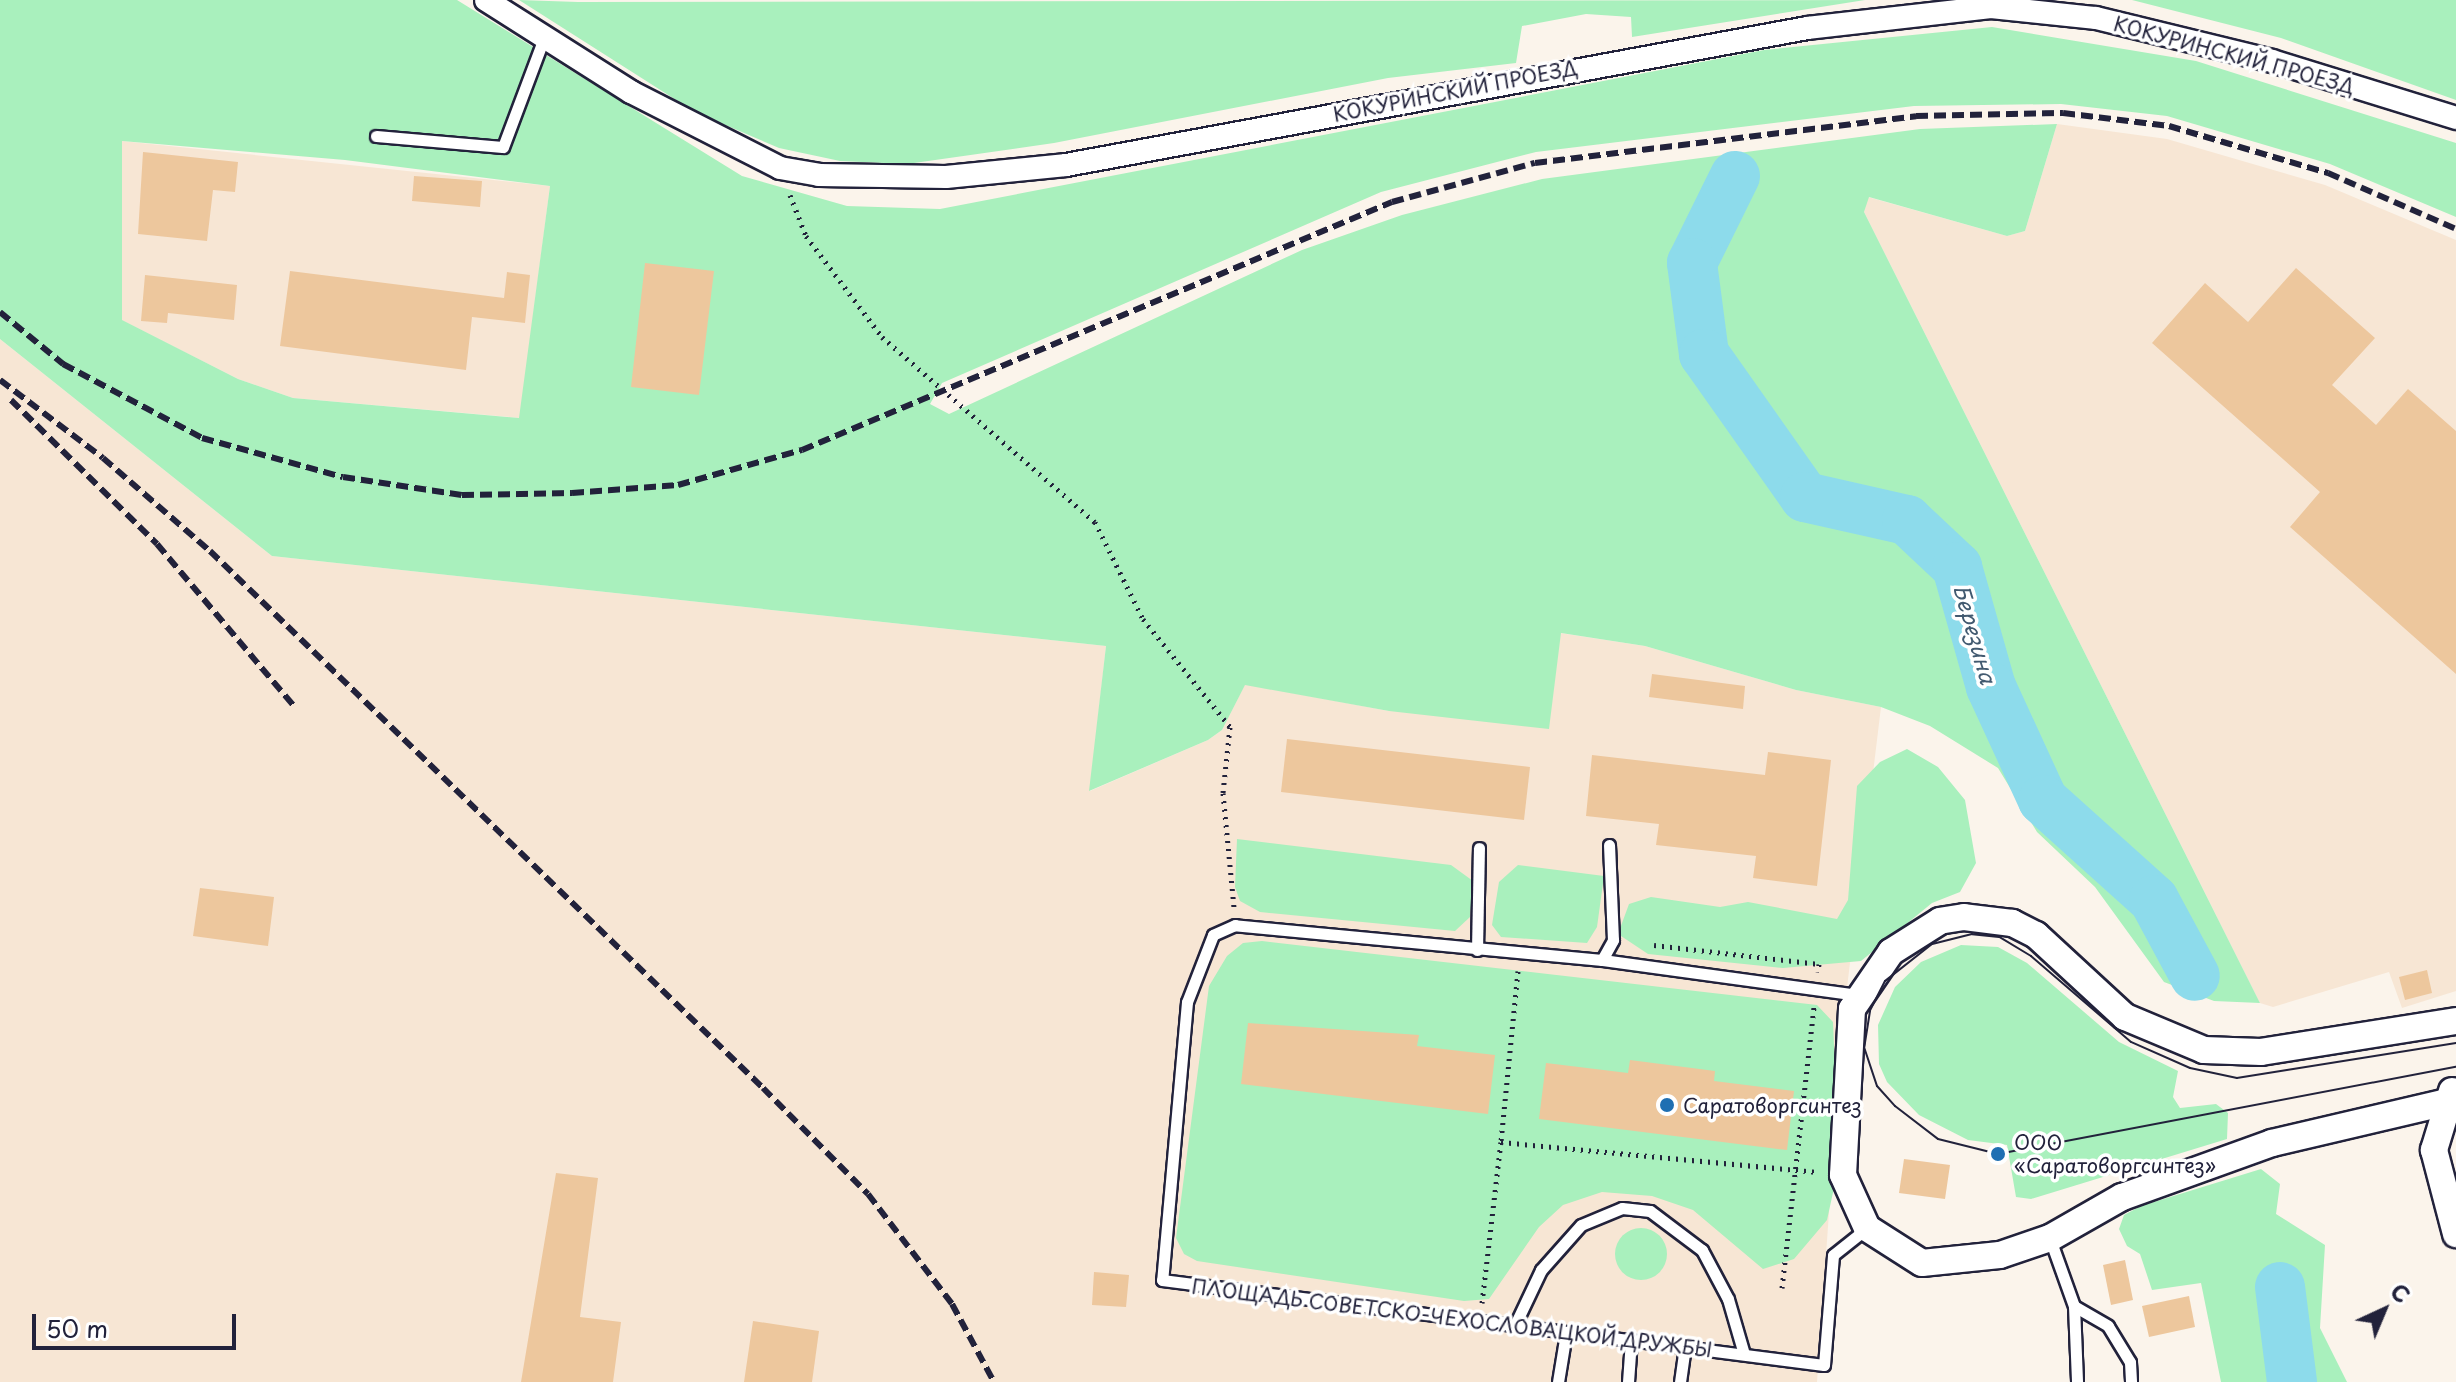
<!DOCTYPE html>
<html>
<head>
<meta charset="utf-8">
<style>
  body { margin:0 }
  #map { position:relative; width:2456px; height:1382px; overflow:hidden; background:#fbf4eb; font-family:"Playpen Sans",sans-serif }
  div>[style] { position:absolute }
  [style*='--x'] { left:calc(var(--x)*1px); top:calc(var(--y)*1px); width:calc(var(--w)*1px); rotate:calc(var(--a)*1deg) }
  .built>* { inset:0; background:#f7e6d4 }
  .green>* { inset:0; background:#a9f0bd }
  .round { border-radius:50% }
  .river>* { height:50px; margin:-25px; padding:0 25px; transform-origin:25px; border-radius:25px; background:#8ddbeb }
  .building>* { inset:0; background:#edc79d }
  .path>* { height:5px; margin-top:-2.5px; transform-origin:0; background:repeating-linear-gradient(90deg,#22223b 0 2px,transparent 0 8px) }
  .roads { filter:drop-shadow(2px 0 #22223b) drop-shadow(-2px 0 #22223b) drop-shadow(0 2px #22223b) drop-shadow(0 -2px #22223b) }
  .service>* { height:11px; margin:-5.5px; padding:0 5.5px; transform-origin:5.5px; border-radius:5.5px; background:#fff }
  .minor>* { height:22px; margin:-11px; padding:0 11px; transform-origin:11px; border-radius:11px; background:#fff }
  .tertiary>* { height:26px; margin:-13px; padding:0 13px; transform-origin:13px; border-radius:13px; background:#fff }
  .tram>* { height:2px; margin:-1px; padding:0 1px; transform-origin:1px; border-radius:1px; background:#22223b }
  .rail>* { height:6px; margin-top:-3px; transform-origin:0; background:repeating-linear-gradient(90deg,#22223b 0 12px,transparent 0 18px) }
  .dots>* { width:22px; height:22px; translate:-50% -50%; box-sizing:border-box; border:4px solid #fff; border-radius:50% }
  span { translate:-50% -50%; white-space:nowrap; text-align:center; line-height:1.15; -webkit-text-stroke:7px #fff; paint-order:stroke }
  .street-label { font-size:20px; color:#22223b }
  .poi-label { font-size:20px; color:#22223b }
  .left { translate:0 -50%; text-align:left }
  .water-label { font-size:22px; color:#425a70; font-style:italic }
  .north { position:absolute; left:2344px; top:1270px; width:80px; height:80px; -webkit-text-stroke:6px #fff; paint-order:stroke; rotate:44deg; font-size:22px; font-weight:700; line-height:32px; text-align:center; color:#22223b }
  .north::after { content:''; display:block; margin:auto; width:28px; height:36px; background:#22223b; clip-path:polygon(50% 0,100% 100%,50% 72%,0 100%) }
  .scale { position:absolute; left:32px; top:1314px; width:204px; height:36px; box-sizing:border-box; border:4px solid #22223b; border-top:0; padding-left:10px; font-size:24px; line-height:28px; white-space:nowrap; color:#22223b; -webkit-text-stroke:6px #fff; paint-order:stroke }
</style>
</head>
<body>
<div id="map">
  <div class="built">
    <div style="clip-path:polygon(2057px 124px,2167px 139px,2325px 185px,2456px 240px,2456px 991px,2402px 1008px,2389px 972px,2273px 1007px,2260px 1003px,1864px 212px,1868px 197px,2007px 236px,2025px 231px)"></div>
    <div style="clip-path:polygon(122px 141px,550px 186px,520px 418px,293px 398px,238px 379px,121px 320px)"></div>
    <div style="clip-path:polygon(0 339px,272px 556px,1106px 646px,1090px 791px,1208px 740px,1222px 730px,1245px 684px,1389px 711px,1560px 633px,1645px 646px,1796px 690px,1881px 707px,1842px 1029px,1817px 1382px,0 1382px)"></div>
  </div>
  <div class="green">
    <div style="clip-path:polygon(evenodd,0 0,457px 0,742px 176px,847px 206px,940px 209px,1764px 50px,1992px 27px,2196px 61px,2456px 143px,2456px 217px,2330px 164px,2167px 116px,2061px 104px,1914px 106px,1536px 152px,1381px 192px,942px 383px,930px 404px,949px 414px,1302px 250px,1402px 215px,1542px 179px,1920px 129px,2057px 124px,2025px 231px,2007px 236px,1869px 197px,1864px 212px,2260px 1003px,2214px 1001px,2164px 982px,2095px 887px,2037px 832px,1998px 768px,1930px 726px,1881px 707px,1796px 690px,1645px 646px,1561px 633px,1549px 729px,1389px 711px,1245px 685px,1222px 730px,1208px 740px,1089px 791px,1106px 646px,272px 556px,0 339px,0 0,122px 141px,345px 160px,550px 186px,519px 418px,293px 398px,238px 379px,122px 320px,122px 141px)"></div>
    <div style="clip-path:polygon(519px 0,578px 2px,1865px 0,1632px 37px,1631px 17px,1586px 14px,1522px 26px,1516px 63px,1388px 78px,1054px 143px,907px 164px,840px 161px,779px 148px,695px 112px)"></div>
    <div style="clip-path:polygon(2132px 0,2456px 0,2456px 100px,2281px 38px)"></div>
    <div style="clip-path:polygon(1907px 749px,1938px 767px,1965px 800px,1976px 863px,1960px 892px,1932px 903px,1861px 961px,1783px 968px,1648px 954px,1618px 934px,1629px 904px,1651px 897px,1720px 907px,1748px 902px,1837px 919px,1848px 900px,1857px 786px,1880px 762px)"></div>
    <div style="clip-path:polygon(1237px 839px,1451px 865px,1473px 881px,1470px 917px,1455px 931px,1260px 912px,1240px 901px,1235px 887px)"></div>
    <div style="clip-path:polygon(1518px 865px,1604px 876px,1597px 927px,1587px 943px,1501px 937px,1492px 925px,1499px 882px)"></div>
    <div style="clip-path:polygon(1262px 941px,1817px 1005px,1833px 1022px,1839px 1165px,1827px 1220px,1794px 1259px,1763px 1269px,1693px 1210px,1652px 1196px,1602px 1192px,1563px 1205px,1539px 1227px,1489px 1299px,1464px 1301px,1197px 1261px,1184px 1254px,1176px 1238px,1209px 986px,1227px 956px,1243px 943px)"></div>
    <div style="clip-path:polygon(1961px 945px,1998px 947px,2027px 963px,2119px 1042px,2178px 1071px,2173px 1097px,2180px 1108px,2216px 1104px,2228px 1113px,2227px 1139px,2031px 1199px,2016px 1197px,2007px 1145px,1968px 1140px,1919px 1115px,1887px 1082px,1879px 1064px,1878px 1025px,1895px 987px,1921px 962px)"></div>
    <div style="clip-path:polygon(2261px 1169px,2280px 1184px,2276px 1214px,2325px 1245px,2320px 1328px,2347px 1382px,2221px 1382px,2201px 1283px,2152px 1290px,2140px 1254px,2127px 1246px,2119px 1229px,2124px 1215px,2141px 1206px)"></div>
    <div class="round" style="left:1615px;top:1228px;width:52px;height:52px"></div>
  </div>
  <div class="river">
    <div style="--x:1735;--y:176;--w:97;--a:116.3"></div>
    <div style="--x:1692;--y:263;--w:92;--a:82.5"></div>
    <div style="--x:1704;--y:354;--w:175;--a:54.8"></div>
    <div style="--x:1805;--y:497;--w:105;--a:12.7"></div>
    <div style="--x:1907;--y:520;--w:69;--a:43.2"></div>
    <div style="--x:1957;--y:567;--w:125;--a:74.2"></div>
    <div style="--x:1991;--y:687;--w:124;--a:65.3"></div>
    <div style="--x:2043;--y:800;--w:149;--a:42"></div>
    <div style="--x:2154;--y:900;--w:86;--a:61.7"></div>
    <div style="--x:2280;--y:1287;--w:96;--a:82.8"></div>
  </div>
  <div class="building">
    <div style="clip-path:polygon(143px 152px,238px 162px,235px 192px,213px 190px,207px 241px,138px 234px)"></div>
    <div style="clip-path:polygon(414px 176px,482px 181px,480px 207px,412px 201px)"></div>
    <div style="clip-path:polygon(645px 263px,714px 271px,699px 395px,631px 387px)"></div>
    <div style="clip-path:polygon(2296px 268px,2375px 338px,2332px 385px,2376px 425px,2408px 389px,2456px 431px,2456px 674px,2290px 527px,2320px 492px,2152px 343px,2205px 283px,2248px 322px)"></div>
    <div style="clip-path:polygon(290px 271px,504px 298px,507px 272px,530px 275px,525px 323px,472px 317px,466px 370px,280px 346px)"></div>
    <div style="clip-path:polygon(145px 275px,237px 285px,234px 320px,168px 313px,167px 323px,141px 321px)"></div>
    <div style="clip-path:polygon(1652px 674px,1745px 686px,1743px 709px,1649px 697px)"></div>
    <div style="clip-path:polygon(1287px 739px,1530px 767px,1524px 820px,1281px 792px)"></div>
    <div style="clip-path:polygon(1768px 752px,1831px 760px,1817px 886px,1753px 878px,1756px 856px,1656px 845px,1659px 824px,1586px 816px,1592px 755px,1765px 775px)"></div>
    <div style="clip-path:polygon(200px 888px,274px 897px,268px 946px,193px 936px)"></div>
    <div style="clip-path:polygon(2427px 970px,2432px 993px,2405px 1000px,2399px 977px)"></div>
    <div style="clip-path:polygon(1248px 1023px,1419px 1035px,1417px 1046px,1495px 1055px,1488px 1114px,1241px 1084px)"></div>
    <div style="clip-path:polygon(1630px 1060px,1715px 1071px,1714px 1081px,1794px 1091px,1787px 1150px,1539px 1119px,1546px 1063px,1628px 1073px)"></div>
    <div style="clip-path:polygon(1904px 1159px,1950px 1165px,1945px 1199px,1899px 1193px)"></div>
    <div style="clip-path:polygon(556px 1173px,598px 1178px,580px 1317px,621px 1322px,613px 1382px,521px 1382px)"></div>
    <div style="clip-path:polygon(2125px 1260px,2133px 1300px,2111px 1305px,2103px 1265px)"></div>
    <div style="clip-path:polygon(1094px 1272px,1129px 1275px,1126px 1307px,1092px 1305px)"></div>
    <div style="clip-path:polygon(2189px 1296px,2195px 1327px,2149px 1337px,2142px 1306px)"></div>
    <div style="clip-path:polygon(753px 1321px,819px 1331px,812px 1382px,744px 1382px)"></div>
  </div>
  <div class="path">
    <div style="--x:790;--y:195;--w:44;--a:68.7"></div>
    <div style="--x:806;--y:236;--w:126;--a:53"></div>
    <div style="--x:882;--y:337;--w:282;--a:41"></div>
    <div style="--x:1095;--y:522;--w:108;--a:63.7"></div>
    <div style="--x:1143;--y:619;--w:139;--a:51.1"></div>
    <div style="--x:1230;--y:727;--w:66;--a:96.1"></div>
    <div style="--x:1223;--y:793;--w:116;--a:84.5"></div>
    <div style="--x:1654;--y:945;--w:166;--a:6.6"></div>
    <div style="--x:1819;--y:964;--w:8;--a:97"></div>
    <div style="--x:1518;--y:971;--w:172;--a:95.7"></div>
    <div style="--x:1501;--y:1142;--w:318;--a:5.4"></div>
    <div style="--x:1782;--y:1288;--w:284;--a:-83.5"></div>
    <div style="--x:1482;--y:1303;--w:162;--a:-83.3"></div>
  </div>
  <div class="roads">
    <div class="service">
      <div style="--x:376;--y:136;--w:127;--a:5"></div>
      <div style="--x:503;--y:147;--w:116;--a:-69.4"></div>
      <div style="--x:1477;--y:950;--w:102;--a:-88.9"></div>
      <div style="--x:1602;--y:960;--w:23;--a:-61"></div>
      <div style="--x:1613;--y:940;--w:95;--a:-92.4"></div>
      <div style="--x:1858;--y:995;--w:258;--a:-172.2"></div>
      <div style="--x:1602;--y:960;--w:369;--a:-174.6"></div>
      <div style="--x:1235;--y:925;--w:24;--a:156"></div>
      <div style="--x:1213;--y:935;--w:72;--a:111.2"></div>
      <div style="--x:1187;--y:1002;--w:279;--a:95.1"></div>
      <div style="--x:1162;--y:1280;--w:667;--a:7.32"></div>
      <div style="--x:1824;--y:1365;--w:110;--a:-85.3"></div>
      <div style="--x:1833;--y:1255;--w:43;--a:-38.5"></div>
      <div style="--x:2050;--y:1239;--w:71;--a:70.3"></div>
      <div style="--x:2074;--y:1306;--w:76;--a:87.7"></div>
      <div style="--x:2074;--y:1306;--w:39;--a:30"></div>
      <div style="--x:2108;--y:1326;--w:42;--a:58.6"></div>
      <div style="--x:2130;--y:1362;--w:20;--a:87"></div>
      <div style="--x:1514;--y:1327;--w:63;--a:-64.7"></div>
      <div style="--x:1541;--y:1270;--w:60;--a:-48.4"></div>
      <div style="--x:1581;--y:1225;--w:44;--a:-22.5"></div>
      <div style="--x:1622;--y:1208;--w:28;--a:6"></div>
      <div style="--x:1650;--y:1211;--w:65;--a:36.9"></div>
      <div style="--x:1702;--y:1250;--w:55;--a:62"></div>
      <div style="--x:1728;--y:1299;--w:57;--a:73.8"></div>
      <div style="--x:1558;--y:1382;--w:50;--a:-80.7"></div>
      <div style="--x:1628;--y:1382;--w:42;--a:-85.9"></div>
      <div style="--x:1680;--y:1382;--w:34;--a:-82"></div>
    </div>
    <div class="minor">
      <div style="--x:486;--y:0;--w:172;--a:32.4"></div>
      <div style="--x:631;--y:92;--w:167;--a:27"></div>
      <div style="--x:780;--y:168;--w:40;--a:10"></div>
      <div style="--x:819;--y:175;--w:127;--a:0.9"></div>
      <div style="--x:946;--y:177;--w:121;--a:-5.7"></div>
      <div style="--x:1066;--y:165;--w:754;--a:-10.47"></div>
      <div style="--x:1807;--y:28;--w:185;--a:-6.5"></div>
      <div style="--x:1991;--y:7;--w:106;--a:6"></div>
      <div style="--x:2096;--y:18;--w:181;--a:13.7"></div>
      <div style="--x:2272;--y:61;--w:193;--a:17.2"></div>
    </div>
    <div class="tertiary">
      <div style="--x:2456;--y:1021;--w:197;--a:171"></div>
      <div style="--x:2261;--y:1052;--w:57;--a:-178"></div>
      <div style="--x:2204;--y:1050;--w:86;--a:-157.3"></div>
      <div style="--x:2125;--y:1017;--w:121;--a:-137.3"></div>
      <div style="--x:2036;--y:935;--w:27;--a:-153"></div>
      <div style="--x:2012;--y:923;--w:48;--a:-172.9"></div>
      <div style="--x:1964;--y:917;--w:24;--a:171"></div>
      <div style="--x:1940;--y:921;--w:58;--a:147.7"></div>
      <div style="--x:1891;--y:952;--w:69;--a:124.4"></div>
      <div style="--x:1852;--y:1009;--w:166;--a:93.1"></div>
      <div style="--x:1843;--y:1175;--w:58;--a:65.6"></div>
      <div style="--x:1867;--y:1228;--w:65;--a:32.5"></div>
      <div style="--x:1922;--y:1263;--w:78;--a:-5.9"></div>
      <div style="--x:2000;--y:1255;--w:53;--a:-18.8"></div>
      <div style="--x:2050;--y:1238;--w:83;--a:-29.7"></div>
      <div style="--x:2122;--y:1197;--w:159;--a:-19.8"></div>
      <div style="--x:2272;--y:1143;--w:189;--a:-13.2"></div>
      <div style="--x:2452;--y:1091;--w:62;--a:107"></div>
      <div style="--x:2434;--y:1150;--w:87;--a:75.3"></div>
    </div>
  </div>
  <div class="tram">
    <div style="--x:2456;--y:1043;--w:222;--a:170.9"></div>
    <div style="--x:2237;--y:1078;--w:48;--a:-168"></div>
    <div style="--x:2190;--y:1068;--w:64;--a:-156.2"></div>
    <div style="--x:2131;--y:1042;--w:132;--a:-139.3"></div>
    <div style="--x:2031;--y:956;--w:37;--a:-149"></div>
    <div style="--x:1999;--y:937;--w:27;--a:-174"></div>
    <div style="--x:1972;--y:934;--w:41;--a:166"></div>
    <div style="--x:1932;--y:944;--w:60;--a:141.8"></div>
    <div style="--x:1885;--y:981;--w:34;--a:117"></div>
    <div style="--x:1870;--y:1011;--w:36;--a:99"></div>
    <div style="--x:1864;--y:1047;--w:41;--a:71.6"></div>
    <div style="--x:1877;--y:1086;--w:27;--a:48"></div>
    <div style="--x:1895;--y:1106;--w:54;--a:37.5"></div>
    <div style="--x:1938;--y:1139;--w:62;--a:14"></div>
    <div style="--x:1998;--y:1154;--w:466;--a:-10.8"></div>
  </div>
  <div class="rail">
    <div style="--x:0;--y:312;--w:82;--a:39.5"></div>
    <div style="--x:63;--y:364;--w:157;--a:28"></div>
    <div style="--x:202;--y:438;--w:146;--a:15.5"></div>
    <div style="--x:343;--y:477;--w:120;--a:8.6"></div>
    <div style="--x:462;--y:495;--w:110;--a:-1"></div>
    <div style="--x:572;--y:493;--w:106;--a:-4.3"></div>
    <div style="--x:678;--y:485;--w:129;--a:-15.8"></div>
    <div style="--x:802;--y:450;--w:640;--a:-22.8"></div>
    <div style="--x:1392;--y:202;--w:148;--a:-15.3"></div>
    <div style="--x:1535;--y:163;--w:384;--a:-7"></div>
    <div style="--x:1916;--y:116;--w:147;--a:-1.2"></div>
    <div style="--x:2063;--y:113;--w:107;--a:7"></div>
    <div style="--x:2169;--y:126;--w:166;--a:16.5"></div>
    <div style="--x:2328;--y:173;--w:140;--a:23.6"></div>
    <div style="--x:0;--y:380;--w:129;--a:37.1"></div>
    <div style="--x:103;--y:458;--w:142;--a:41"></div>
    <div style="--x:210;--y:551;--w:771;--a:44.16"></div>
    <div style="--x:763;--y:1088;--w:149;--a:45.3"></div>
    <div style="--x:868;--y:1194;--w:138;--a:52.6"></div>
    <div style="--x:952;--y:1304;--w:89;--a:61.7"></div>
    <div style="--x:11;--y:400;--w:205;--a:44.6"></div>
    <div style="--x:157;--y:544;--w:212;--a:49.8"></div>
  </div>
  <div class="dots">
    <div style="left:1667px;top:1105px;background:#1f6fb2"></div>
    <div style="left:1998px;top:1154px;background:#1f6fb2"></div>
  </div>
  <div class="street-label">
    <span style="left:2234px;top:55px;rotate:15deg">КОКУРИНСКИЙ ПРОЕЗД</span>
    <span style="left:1455px;top:91px;rotate:-11deg">КОКУРИНСКИЙ ПРОЕЗД</span>
    <span style="left:1452px;top:1318px;rotate:7deg">ПЛОЩАДЬ СОВЕТСКО-ЧЕХОСЛОВАЦКОЙ ДРУЖБЫ</span>
  </div>
  <div class="poi-label">
    <span class="left" style="left:1683px;top:1105px">Саратоворгсинтез</span>
    <span class="left" style="left:2014px;top:1154px">ООО<br>«Саратоворгсинтез»</span>
  </div>
  <div class="water-label">
    <span style="left:1976px;top:634px;rotate:74deg">Березина</span>
  </div>
  <div class="north">С</div>
  <div class="scale">50 m</div>
</div>
</body>
</html>
